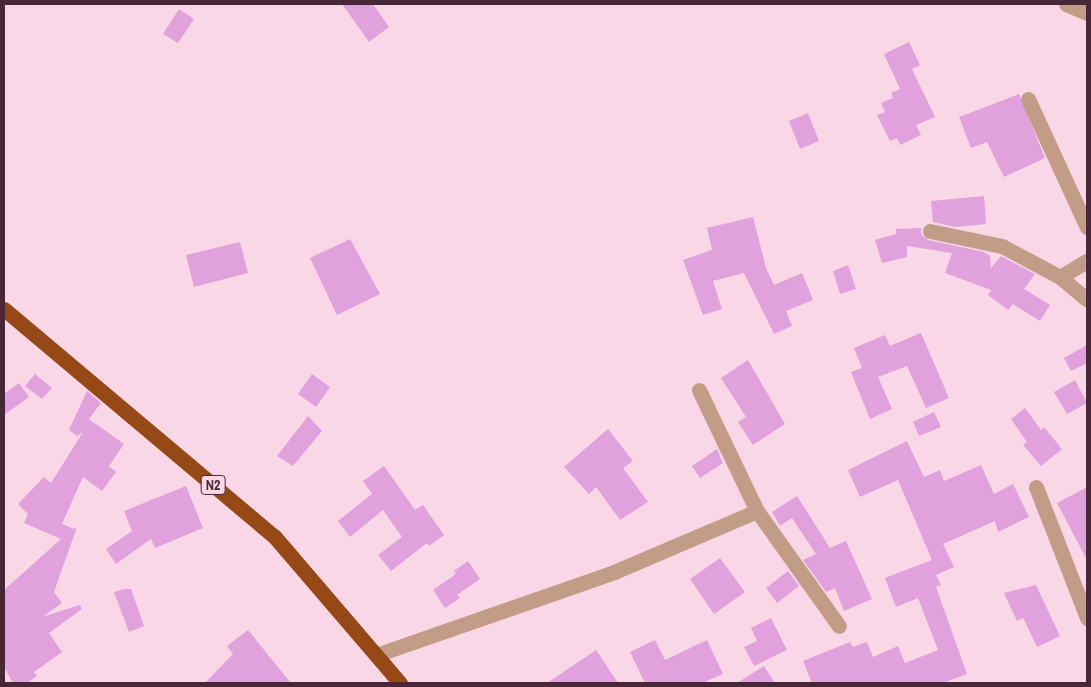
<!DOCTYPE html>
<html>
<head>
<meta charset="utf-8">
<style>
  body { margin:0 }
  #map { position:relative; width:1091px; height:687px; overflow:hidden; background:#f9d7e7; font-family:"Archivo Narrow",sans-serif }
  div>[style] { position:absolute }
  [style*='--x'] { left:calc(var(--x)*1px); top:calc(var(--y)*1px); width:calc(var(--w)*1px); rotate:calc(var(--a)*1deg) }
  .building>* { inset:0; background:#e0a1dc }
  .minor>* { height:15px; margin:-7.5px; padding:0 7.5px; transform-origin:7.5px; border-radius:7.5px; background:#c39c88 }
  .highway>* { height:15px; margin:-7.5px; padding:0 7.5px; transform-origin:7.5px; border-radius:7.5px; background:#964816 }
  span { translate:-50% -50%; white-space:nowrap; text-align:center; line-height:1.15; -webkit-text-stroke:4.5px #f9d7e7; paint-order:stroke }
  .shield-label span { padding:1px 4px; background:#f9d7e7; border:1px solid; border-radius:4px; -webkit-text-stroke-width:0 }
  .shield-label { font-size:14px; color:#482838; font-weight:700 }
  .frame { position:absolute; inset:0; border:5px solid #482838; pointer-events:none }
</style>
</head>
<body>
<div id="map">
  <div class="building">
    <div style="clip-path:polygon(342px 4px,373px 4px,389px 27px,369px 42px)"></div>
    <div style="clip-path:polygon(179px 9px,194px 19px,178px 43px,163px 34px)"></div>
    <div style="clip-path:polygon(909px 42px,920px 65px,912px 69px,935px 117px,916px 125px,921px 135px,900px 145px,897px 138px,890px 141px,877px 115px,885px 112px,881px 103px,893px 98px,891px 93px,900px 89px,884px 54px)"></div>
    <div style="clip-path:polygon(1019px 94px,1045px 158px,1004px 177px,987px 142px,971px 148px,959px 117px)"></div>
    <div style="clip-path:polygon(808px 113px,819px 141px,800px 149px,789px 121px)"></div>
    <div style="clip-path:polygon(984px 196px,986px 224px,955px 227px,933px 222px,931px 201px)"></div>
    <div style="clip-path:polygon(753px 217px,766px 268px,774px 285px,802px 273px,813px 300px,786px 311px,792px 326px,774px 334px,744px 273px,713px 281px,722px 309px,703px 315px,683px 260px,712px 250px,707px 228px)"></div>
    <div style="clip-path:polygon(921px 228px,921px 234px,928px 240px,984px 252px,990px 256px,991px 268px,1001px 256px,1035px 274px,1024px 289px,1050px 305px,1040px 321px,1013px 304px,1008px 310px,988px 295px,991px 290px,945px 273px,952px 253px,907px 246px,907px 257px,882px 263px,875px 240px,896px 234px,896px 229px)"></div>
    <div style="clip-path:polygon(350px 239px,380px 294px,337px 315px,310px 258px)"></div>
    <div style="clip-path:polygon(240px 242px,248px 273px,194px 287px,186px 255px)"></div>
    <div style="clip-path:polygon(848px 265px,856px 289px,840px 294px,833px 271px)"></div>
    <div style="clip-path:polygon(921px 333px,949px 398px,926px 408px,907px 366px,878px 377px,892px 409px,870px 419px,851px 372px,862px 368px,854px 348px,885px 335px,890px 346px)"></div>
    <div style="clip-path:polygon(1087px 345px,1087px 363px,1071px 371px,1064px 358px)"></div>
    <div style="clip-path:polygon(748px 360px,785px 424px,753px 445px,738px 422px,746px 417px,721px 378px)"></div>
    <div style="clip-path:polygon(35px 374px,52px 388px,42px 399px,25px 386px)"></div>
    <div style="clip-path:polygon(312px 374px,330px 387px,316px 407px,298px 394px)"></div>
    <div style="clip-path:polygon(1075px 380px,1087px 403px,1067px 414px,1054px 392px)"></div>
    <div style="clip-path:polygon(19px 383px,29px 397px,4px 415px,4px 394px)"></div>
    <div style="clip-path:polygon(87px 391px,101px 403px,89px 419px,124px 444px,109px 466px,116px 472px,102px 491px,83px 477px,62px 524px,74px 529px,77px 527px,54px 592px,62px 603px,42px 617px,80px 605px,82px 609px,49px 633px,62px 652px,34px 672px,37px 676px,27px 683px,13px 683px,4px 667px,4px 590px,61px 539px,24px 523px,28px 514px,18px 504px,44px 477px,51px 483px,83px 432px,77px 436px,69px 430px)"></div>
    <div style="clip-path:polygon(1025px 408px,1041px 430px,1044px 427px,1062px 449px,1041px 466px,1023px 445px,1027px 442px,1011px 419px)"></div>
    <div style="clip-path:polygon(934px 412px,941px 427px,919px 436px,913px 422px)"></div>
    <div style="clip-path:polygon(308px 416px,322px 431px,293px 466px,277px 456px)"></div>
    <div style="clip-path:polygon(608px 429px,633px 461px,623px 468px,648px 502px,620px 520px,596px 487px,589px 494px,564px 467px)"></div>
    <div style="clip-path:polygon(907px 441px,924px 477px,940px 470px,944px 481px,981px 465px,994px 494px,1013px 484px,1029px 517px,998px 532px,995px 521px,943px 544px,954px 567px,936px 575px,941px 585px,936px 587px,967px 674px,943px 683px,812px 683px,803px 661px,850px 642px,853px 647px,867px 642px,873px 657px,898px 646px,905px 663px,938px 650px,918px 598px,896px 607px,885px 578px,932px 560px,898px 480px,860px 497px,848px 470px)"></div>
    <div style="clip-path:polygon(717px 449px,723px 463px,700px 478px,692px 466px)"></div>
    <div style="clip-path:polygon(384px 466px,415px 510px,423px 505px,444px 535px,429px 546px,427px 543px,391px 571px,378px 555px,402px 537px,383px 510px,350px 537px,338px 521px,372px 494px,363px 481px)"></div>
    <div style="clip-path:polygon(186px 486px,203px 528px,155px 548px,151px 539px,116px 564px,106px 549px,132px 531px,124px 511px)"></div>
    <div style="clip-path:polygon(1087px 487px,1087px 560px,1057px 503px)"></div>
    <div style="clip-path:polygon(797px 496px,830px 548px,846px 541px,872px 599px,844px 611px,835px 588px,826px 592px,803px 560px,816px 554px,792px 518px,780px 526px,772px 512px)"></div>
    <div style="clip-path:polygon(720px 558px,745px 592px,714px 614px,690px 579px)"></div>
    <div style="clip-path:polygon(468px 561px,480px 579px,457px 595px,460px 598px,445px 608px,433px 590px,456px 574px,454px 571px)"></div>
    <div style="clip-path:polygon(788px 571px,799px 586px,777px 603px,766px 588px)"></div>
    <div style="clip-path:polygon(1036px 585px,1060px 636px,1037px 647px,1023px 618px,1017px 621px,1004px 593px)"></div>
    <div style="clip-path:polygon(124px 589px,131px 589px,144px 626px,129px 632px,114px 592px)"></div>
    <div style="clip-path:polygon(771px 618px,787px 650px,754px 666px,744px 647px,757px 641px,751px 628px)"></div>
    <div style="clip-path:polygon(248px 630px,291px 683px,205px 683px,233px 654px,227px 646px)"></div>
    <div style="clip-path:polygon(655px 640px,665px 660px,707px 640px,723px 674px,702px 683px,645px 683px,630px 652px)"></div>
    <div style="clip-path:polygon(596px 650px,618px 683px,547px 683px)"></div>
    <div style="clip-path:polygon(764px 666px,775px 683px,737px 683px)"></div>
  </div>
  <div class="minor">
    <div style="--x:1066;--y:4;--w:23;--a:23"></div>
    <div style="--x:1028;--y:99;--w:141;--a:65.3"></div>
    <div style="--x:930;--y:231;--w:74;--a:11.8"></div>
    <div style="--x:1002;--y:246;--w:66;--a:28.1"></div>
    <div style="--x:1060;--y:277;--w:35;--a:40"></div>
    <div style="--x:1060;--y:277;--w:31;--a:-31"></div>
    <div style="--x:699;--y:390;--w:134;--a:64.4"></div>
    <div style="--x:1036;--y:487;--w:141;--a:68.7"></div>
    <div style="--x:376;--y:655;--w:252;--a:-19.2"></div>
    <div style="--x:614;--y:572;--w:155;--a:-23.1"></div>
    <div style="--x:757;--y:511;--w:141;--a:54.5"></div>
  </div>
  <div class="highway">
    <div style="--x:4;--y:309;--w:353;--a:40.1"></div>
    <div style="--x:274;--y:536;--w:194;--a:49.4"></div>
  </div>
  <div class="shield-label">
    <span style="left:213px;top:485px">N2</span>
  </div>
  <div class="frame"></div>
</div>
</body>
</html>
